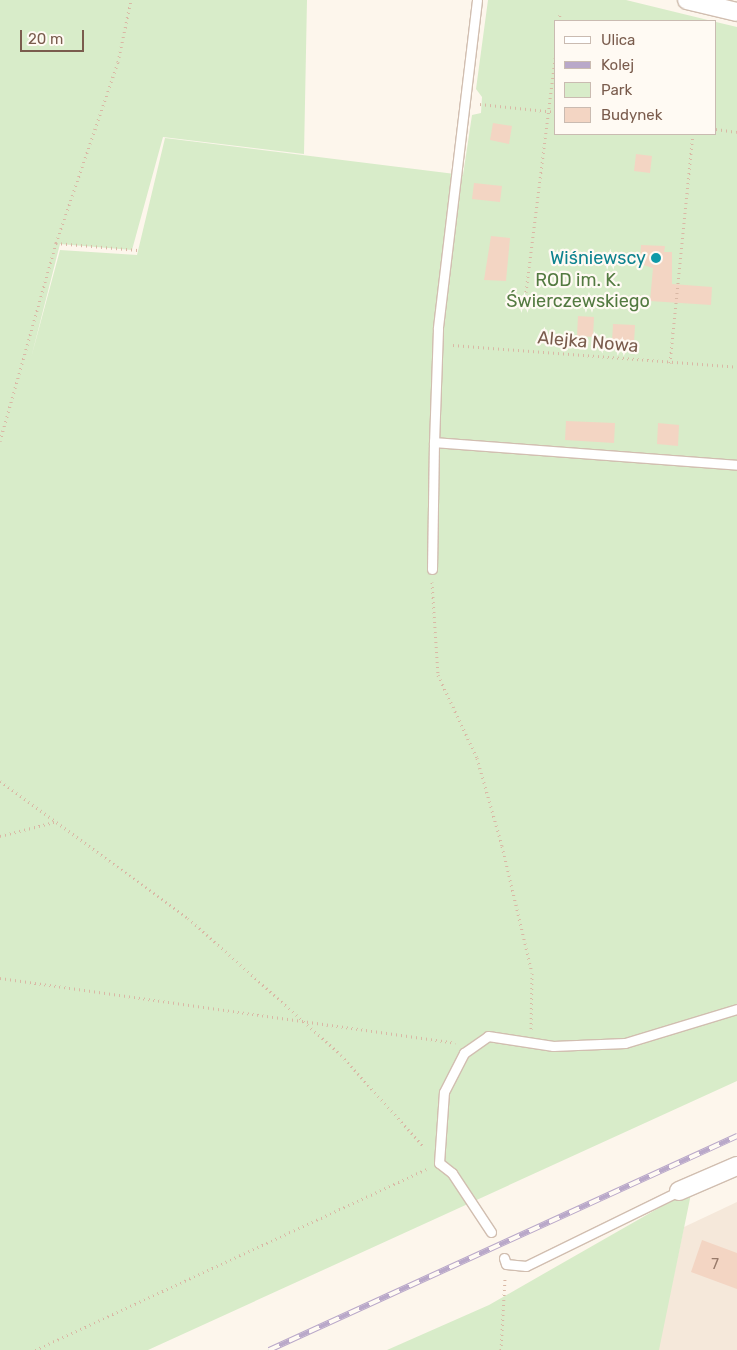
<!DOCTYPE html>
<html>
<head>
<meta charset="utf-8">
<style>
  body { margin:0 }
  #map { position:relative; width:737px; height:1350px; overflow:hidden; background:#fdf6ec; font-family:Rubik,sans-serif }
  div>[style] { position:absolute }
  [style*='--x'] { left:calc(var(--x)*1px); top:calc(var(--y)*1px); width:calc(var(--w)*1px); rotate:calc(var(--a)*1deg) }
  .residential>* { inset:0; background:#f5e8da }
  .green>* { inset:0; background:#d8ecc9 }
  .building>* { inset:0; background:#f3d5c3 }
  .path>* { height:3px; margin-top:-1.5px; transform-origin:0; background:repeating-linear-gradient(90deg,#d9b8a5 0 1px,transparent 0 5px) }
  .roads { filter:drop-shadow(1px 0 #d1beb0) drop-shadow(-1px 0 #d1beb0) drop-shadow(0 1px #d1beb0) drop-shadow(0 -1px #d1beb0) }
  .service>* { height:9px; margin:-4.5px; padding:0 4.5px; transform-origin:4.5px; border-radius:4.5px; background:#fff }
  .minor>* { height:18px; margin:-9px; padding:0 9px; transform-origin:9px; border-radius:9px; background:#fff }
  .rail>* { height:5.5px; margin-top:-2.75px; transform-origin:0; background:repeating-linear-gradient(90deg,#fffaf3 0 11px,#b9a8c9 0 22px); box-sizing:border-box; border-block:1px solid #b9a8c9 }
  .dots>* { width:14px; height:14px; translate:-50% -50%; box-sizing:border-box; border:2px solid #fffaf3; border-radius:50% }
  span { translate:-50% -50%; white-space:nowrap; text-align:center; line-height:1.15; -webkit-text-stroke:4.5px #fffaf3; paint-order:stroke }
  .number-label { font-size:15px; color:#987a6a }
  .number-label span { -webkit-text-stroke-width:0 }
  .culture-label { font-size:18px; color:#0d838f }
  .right { translate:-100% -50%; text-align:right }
  .park-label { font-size:18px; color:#537a41 }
  .street-label { font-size:18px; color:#7a5c4d }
  .legend { position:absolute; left:554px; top:20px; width:162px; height:115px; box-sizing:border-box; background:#fffaf3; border:1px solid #cabbb1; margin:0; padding:6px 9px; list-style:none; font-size:15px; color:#7a5c4d }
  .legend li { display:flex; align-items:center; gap:10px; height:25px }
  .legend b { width:25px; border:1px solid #cabbb1 }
  .scale { position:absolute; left:20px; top:30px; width:64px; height:22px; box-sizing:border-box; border:2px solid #7a5c4d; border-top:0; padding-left:6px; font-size:15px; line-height:18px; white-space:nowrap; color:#7a5c4d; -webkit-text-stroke:4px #fffaf3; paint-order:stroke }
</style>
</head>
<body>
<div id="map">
  <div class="residential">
    <div style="clip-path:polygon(737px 1202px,737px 1350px,658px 1350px,684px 1227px)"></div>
  </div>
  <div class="green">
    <div style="clip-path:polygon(0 0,307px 0,304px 154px,163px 137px,132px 250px,60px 244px,31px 358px,60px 250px,137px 255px,165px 138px,463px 175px,472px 115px,481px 113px,482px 97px,476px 89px,488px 0,626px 0,712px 21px,556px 21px,556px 134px,716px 134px,716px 22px,737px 27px,737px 1081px,148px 1350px,0 1350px)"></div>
    <div style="clip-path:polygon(692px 1189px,659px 1350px,387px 1350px,489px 1305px)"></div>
  </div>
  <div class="building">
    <div style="clip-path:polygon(493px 123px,512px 126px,509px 144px,490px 140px)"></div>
    <div style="clip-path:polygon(636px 154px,652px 156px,650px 173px,634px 171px)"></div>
    <div style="clip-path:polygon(474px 183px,502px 186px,500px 202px,472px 199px)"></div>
    <div style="clip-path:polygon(491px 236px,510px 238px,506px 281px,484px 280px)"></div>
    <div style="clip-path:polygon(641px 245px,665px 246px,664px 252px,672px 252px,672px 284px,712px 287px,711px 305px,650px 301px,653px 268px,640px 264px)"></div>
    <div style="clip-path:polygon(578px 316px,594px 317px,593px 337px,577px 336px)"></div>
    <div style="clip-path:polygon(613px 324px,635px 325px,634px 343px,612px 342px)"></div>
    <div style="clip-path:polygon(566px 421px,615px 423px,614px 443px,565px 440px)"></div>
    <div style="clip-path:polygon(658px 423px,679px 425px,678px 446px,657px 444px)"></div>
    <div style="clip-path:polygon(702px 1240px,737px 1253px,737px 1289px,691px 1272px)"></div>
  </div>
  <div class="path">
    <div style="--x:559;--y:21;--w:7;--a:-82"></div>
    <div style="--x:480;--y:104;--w:76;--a:6"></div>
    <div style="--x:716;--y:129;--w:21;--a:8"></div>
    <div style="--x:56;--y:243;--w:82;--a:4.9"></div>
    <div style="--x:526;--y:292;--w:243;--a:-82.9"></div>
    <div style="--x:453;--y:345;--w:285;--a:4.4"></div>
    <div style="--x:670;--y:363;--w:230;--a:-84.3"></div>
    <div style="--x:0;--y:441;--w:206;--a:-74.2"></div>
    <div style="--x:56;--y:243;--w:191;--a:-71.1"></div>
    <div style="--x:118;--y:62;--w:63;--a:-78.2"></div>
    <div style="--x:432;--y:582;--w:93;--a:86.3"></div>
    <div style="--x:438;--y:675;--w:92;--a:64.8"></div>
    <div style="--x:477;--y:758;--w:91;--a:74.1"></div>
    <div style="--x:502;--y:846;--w:130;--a:76.7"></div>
    <div style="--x:532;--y:973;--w:57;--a:91"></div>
    <div style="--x:0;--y:781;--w:233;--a:36.1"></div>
    <div style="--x:188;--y:918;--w:205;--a:41.8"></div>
    <div style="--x:341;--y:1055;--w:125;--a:47.9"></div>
    <div style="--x:0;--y:836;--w:56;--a:-14.5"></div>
    <div style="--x:0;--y:978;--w:460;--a:8.1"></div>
    <div style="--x:35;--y:1350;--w:431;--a:-24.8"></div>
    <div style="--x:501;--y:1350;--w:72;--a:-86.8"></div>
  </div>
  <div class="roads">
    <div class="service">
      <div style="--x:477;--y:0;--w:331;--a:96.8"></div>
      <div style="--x:438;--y:329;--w:113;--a:92"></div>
      <div style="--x:434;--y:442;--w:304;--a:4.3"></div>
      <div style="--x:432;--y:569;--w:127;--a:-89.1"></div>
      <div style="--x:491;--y:1232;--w:71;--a:-123.5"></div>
      <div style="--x:452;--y:1173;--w:16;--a:-142"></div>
      <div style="--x:439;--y:1163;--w:71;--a:-86"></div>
      <div style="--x:444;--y:1092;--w:44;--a:-62.9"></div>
      <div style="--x:464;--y:1053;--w:29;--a:-35"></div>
      <div style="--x:488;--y:1036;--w:66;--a:8.7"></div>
      <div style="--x:553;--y:1046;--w:72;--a:-2.4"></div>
      <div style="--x:625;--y:1043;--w:117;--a:-16.9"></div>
      <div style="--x:504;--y:1258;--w:6;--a:72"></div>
      <div style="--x:506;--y:1264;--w:20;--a:6"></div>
      <div style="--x:526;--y:1266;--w:170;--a:-26.1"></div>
    </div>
    <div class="minor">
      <div style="--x:687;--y:0;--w:51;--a:13.5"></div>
      <div style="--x:679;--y:1191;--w:63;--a:-23.3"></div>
    </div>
  </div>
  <div class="rail">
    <div style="--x:269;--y:1350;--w:515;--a:-24.57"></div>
  </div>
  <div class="dots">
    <div style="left:656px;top:258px;background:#0f9aa8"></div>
  </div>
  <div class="number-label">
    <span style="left:715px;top:1265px">7</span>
  </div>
  <div class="culture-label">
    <span class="right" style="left:646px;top:258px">Wiśniewscy</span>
  </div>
  <div class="park-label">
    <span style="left:578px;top:291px">ROD im. K.<br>Świerczewskiego</span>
  </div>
  <div class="street-label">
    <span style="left:588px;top:342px;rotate:5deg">Alejka Nowa</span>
  </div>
  <ul class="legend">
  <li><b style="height:6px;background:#fff"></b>Ulica</li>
  <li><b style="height:6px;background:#b9a8c9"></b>Kolej</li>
  <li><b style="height:14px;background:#d8ecc9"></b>Park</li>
  <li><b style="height:14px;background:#f3d5c3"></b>Budynek</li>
  </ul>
  <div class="scale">20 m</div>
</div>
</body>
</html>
